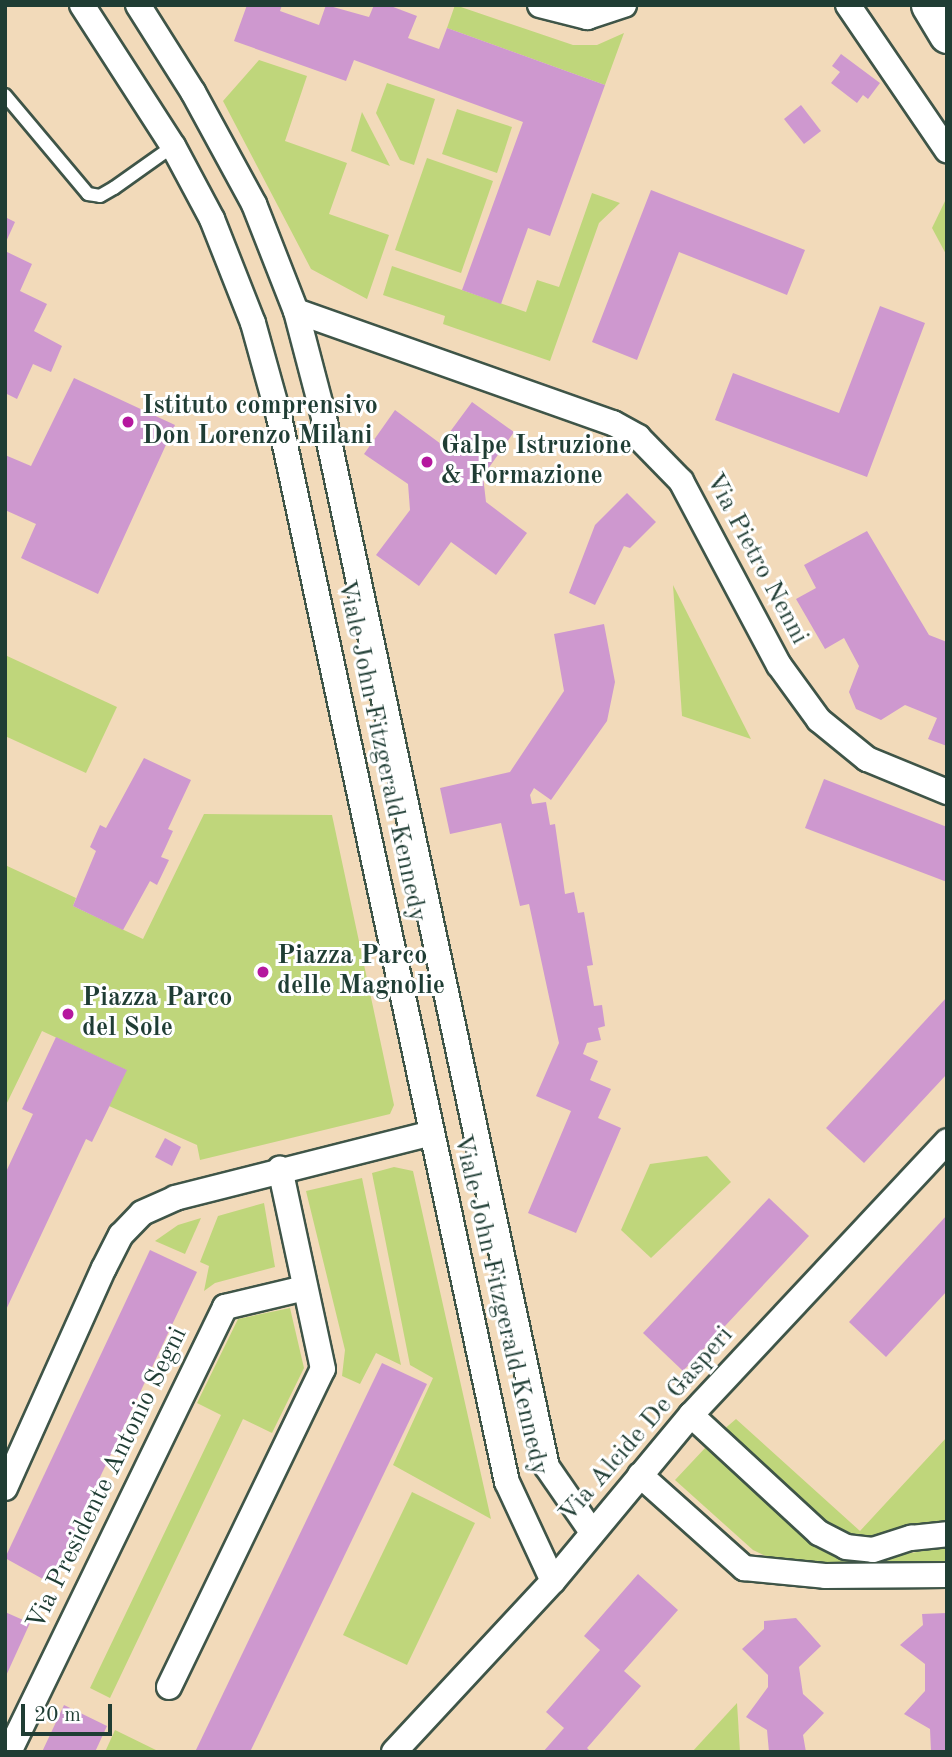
<!DOCTYPE html>
<html>
<head>
<meta charset="utf-8">
<style>
  body { margin:0 }
  #map { position:relative; width:952px; height:1757px; overflow:hidden; background:#f2daba; font-family:"Old Standard TT",serif }
  div>[style] { position:absolute }
  [style*='--x'] { left:calc(var(--x)*1px); top:calc(var(--y)*1px); width:calc(var(--w)*1px); rotate:calc(var(--a)*1deg) }
  .green>* { inset:0; background:#bfd67b }
  .building>* { inset:0; background:#ce98cf }
  .roads { filter:drop-shadow(2px 0 #3f5548) drop-shadow(-2px 0 #3f5548) drop-shadow(0 2px #3f5548) drop-shadow(0 -2px #3f5548) }
  .lane>* { height:12px; margin:-6px; padding:0 6px; transform-origin:6px; border-radius:6px; background:#fff }
  .street>* { height:24px; margin:-12px; padding:0 12px; transform-origin:12px; border-radius:12px; background:#fff }
  .secondary>* { height:35px; margin:-17.5px; padding:0 17.5px; transform-origin:17.5px; border-radius:17.5px; background:#fff }
  .dots>* { width:19px; height:19px; translate:-50% -50%; box-sizing:border-box; border:4px solid #fff; border-radius:50% }
  span { translate:-50% -50%; white-space:nowrap; text-align:center; line-height:1.15; -webkit-text-stroke:6px #fff; paint-order:stroke }
  .poi-label { font-size:26px; color:#1f3d34; font-weight:700 }
  .left { translate:0 -50%; text-align:left }
  .street-label { font-size:26px; color:#1f3d34 }
  .frame { position:absolute; inset:0; border:7px solid #1f3d34; pointer-events:none }
  .scale { position:absolute; left:21px; top:1704px; width:91px; height:32px; box-sizing:border-box; border:4px solid #1f3d34; border-top:0; padding-left:9px; font-size:21px; line-height:24px; white-space:nowrap; color:#1f3d34; -webkit-text-stroke:5px #fff; paint-order:stroke }
</style>
</head>
<body>
<div id="map">
  <div class="green">
    <div style="clip-path:polygon(455px 5px,573px 45px,597px 45px,624px 33px,605px 85px,447px 28px)"></div>
    <div style="clip-path:polygon(259px 60px,307px 76px,285px 141px,347px 163px,329px 214px,389px 235px,367px 299px,311px 269px,223px 101px)"></div>
    <div style="clip-path:polygon(387px 83px,435px 99px,414px 165px,400px 160px,376px 113px)"></div>
    <div style="clip-path:polygon(457px 109px,512px 127px,497px 173px,442px 154px)"></div>
    <div style="clip-path:polygon(362px 112px,390px 166px,351px 151px)"></div>
    <div style="clip-path:polygon(427px 158px,493px 181px,461px 273px,395px 250px)"></div>
    <div style="clip-path:polygon(592px 193px,620px 203px,599px 223px,550px 361px,443px 324px,445px 316px,383px 295px,392px 266px,526px 312px,537px 280px,559px 287px)"></div>
    <div style="clip-path:polygon(946px 199px,947px 200px,947px 256px,932px 228px)"></div>
    <div style="clip-path:polygon(673px 585px,751px 739px,682px 716px)"></div>
    <div style="clip-path:polygon(5px 655px,117px 707px,86px 773px,5px 736px)"></div>
    <div style="clip-path:polygon(204px 814px,332px 815px,394px 1105px,390px 1114px,200px 1160px,197px 1145px,109px 1106px,126px 1070px,42px 1031px,5px 1107px,5px 865px,76px 898px,73px 906px,143px 939px)"></div>
    <div style="clip-path:polygon(707px 1156px,731px 1182px,651px 1258px,621px 1230px,650px 1164px)"></div>
    <div style="clip-path:polygon(394px 1167px,413px 1171px,491px 1519px,393px 1465px,433px 1378px,410px 1365px,372px 1173px)"></div>
    <div style="clip-path:polygon(362px 1178px,401px 1365px,376px 1353px,360px 1384px,342px 1376px,345px 1350px,306px 1191px)"></div>
    <div style="clip-path:polygon(264px 1203px,275px 1267px,215px 1283px,204px 1291px,209px 1266px,200px 1262px,218px 1216px)"></div>
    <div style="clip-path:polygon(201px 1218px,185px 1254px,155px 1241px,178px 1225px)"></div>
    <div style="clip-path:polygon(290px 1308px,304px 1368px,272px 1433px,243px 1419px,110px 1698px,90px 1688px,221px 1415px,197px 1403px,238px 1319px)"></div>
    <div style="clip-path:polygon(736px 1419px,860px 1531px,947px 1437px,947px 1520px,860px 1543px,812px 1515px,722px 1431px)"></div>
    <div style="clip-path:polygon(706px 1447px,796px 1526px,875px 1559px,947px 1547px,947px 1564px,858px 1570px,774px 1560px,753px 1550px,675px 1480px)"></div>
    <div style="clip-path:polygon(412px 1492px,475px 1523px,407px 1665px,343px 1635px)"></div>
    <div style="clip-path:polygon(737px 1703px,740px 1752px,692px 1752px)"></div>
    <div style="clip-path:polygon(115px 1730px,160px 1752px,105px 1752px)"></div>
  </div>
  <div class="building">
    <div style="clip-path:polygon(247px 5px,282px 5px,280px 11px,319px 25px,326px 5px,369px 17px,374px 5px,388px 5px,417px 16px,408px 38px,439px 49px,447px 28px,605px 85px,550px 236px,528px 228px,501px 304px,462px 290px,523px 122px,354px 60px,346px 81px,234px 41px)"></div>
    <div style="clip-path:polygon(841px 54px,880px 83px,868px 99px,863px 95px,857px 103px,831px 83px,840px 72px,832px 66px)"></div>
    <div style="clip-path:polygon(801px 105px,821px 131px,804px 144px,784px 119px)"></div>
    <div style="clip-path:polygon(651px 190px,805px 250px,787px 295px,679px 252px,637px 360px,592px 342px)"></div>
    <div style="clip-path:polygon(5px 217px,15px 222px,5px 244px)"></div>
    <div style="clip-path:polygon(5px 251px,32px 264px,20px 291px,47px 304px,34px 331px,62px 346px,51px 372px,33px 364px,17px 399px,5px 393px)"></div>
    <div style="clip-path:polygon(880px 306px,925px 323px,867px 477px,715px 420px,733px 373px,839px 413px)"></div>
    <div style="clip-path:polygon(74px 378px,175px 425px,98px 594px,21px 558px,36px 524px,5px 510px,5px 455px,31px 466px)"></div>
    <div style="clip-path:polygon(472px 402px,514px 432px,483px 476px,486px 502px,527px 533px,496px 575px,451px 542px,419px 586px,376px 555px,410px 510px,408px 484px,364px 454px,395px 410px,441px 444px)"></div>
    <div style="clip-path:polygon(627px 493px,656px 522px,630px 548px,624px 546px,595px 605px,569px 593px,595px 525px)"></div>
    <div style="clip-path:polygon(867px 531px,929px 635px,947px 642px,947px 746px,928px 739px,937px 718px,905px 705px,881px 720px,856px 709px,849px 692px,859px 666px,844px 638px,825px 649px,796px 599px,816px 588px,804px 565px)"></div>
    <div style="clip-path:polygon(604px 624px,615px 682px,607px 721px,551px 800px,534px 788px,530px 795px,532px 804px,546px 802px,550px 825px,555px 824px,565px 894px,574px 892px,578px 913px,584px 912px,593px 965px,587px 966px,594px 1006px,602px 1005px,605px 1026px,598px 1028px,601px 1040px,587px 1043px,583px 1054px,598px 1061px,590px 1080px,611px 1089px,598px 1118px,621px 1128px,576px 1233px,528px 1213px,571px 1111px,536px 1096px,559px 1043px,529px 904px,520px 906px,501px 823px,450px 834px,440px 788px,510px 772px,564px 691px,554px 634px)"></div>
    <div style="clip-path:polygon(144px 758px,191px 780px,168px 829px,173px 831px,161px 857px,169px 860px,157px 885px,150px 881px,123px 930px,73px 906px,96px 851px,90px 847px,100px 825px,106px 828px)"></div>
    <div style="clip-path:polygon(824px 779px,947px 827px,947px 882px,805px 828px)"></div>
    <div style="clip-path:polygon(947px 997px,947px 1074px,864px 1163px,826px 1128px)"></div>
    <div style="clip-path:polygon(56px 1037px,127px 1070px,92px 1142px,86px 1139px,5px 1312px,5px 1174px,33px 1114px,22px 1109px)"></div>
    <div style="clip-path:polygon(165px 1138px,181px 1147px,172px 1166px,155px 1157px)"></div>
    <div style="clip-path:polygon(769px 1198px,809px 1236px,683px 1371px,643px 1333px)"></div>
    <div style="clip-path:polygon(947px 1215px,947px 1291px,886px 1357px,849px 1322px)"></div>
    <div style="clip-path:polygon(150px 1250px,197px 1272px,50px 1583px,5px 1558px)"></div>
    <div style="clip-path:polygon(382px 1363px,427px 1384px,250px 1752px,195px 1752px)"></div>
    <div style="clip-path:polygon(638px 1574px,678px 1610px,624px 1671px,641px 1686px,587px 1748px,591px 1752px,543px 1752px,564px 1728px,546px 1712px,600px 1650px,584px 1636px)"></div>
    <div style="clip-path:polygon(5px 1612px,30px 1623px,5px 1678px)"></div>
    <div style="clip-path:polygon(947px 1613px,947px 1752px,931px 1752px,930px 1729px,904px 1714px,925px 1691px,925px 1664px,900px 1645px,923px 1625px,922px 1614px)"></div>
    <div style="clip-path:polygon(796px 1618px,821px 1646px,799px 1667px,803px 1694px,824px 1713px,803px 1735px,806px 1752px,769px 1752px,767px 1730px,746px 1717px,768px 1687px,768px 1675px,742px 1649px,764px 1629px,764px 1621px)"></div>
    <div style="clip-path:polygon(64px 1705px,107px 1726px,95px 1752px,42px 1752px)"></div>
  </div>
  <div class="roads">
    <div class="lane">
      <div style="--x:5;--y:95;--w:129;--a:50"></div>
      <div style="--x:88;--y:194;--w:12;--a:9"></div>
      <div style="--x:100;--y:196;--w:16;--a:-30"></div>
      <div style="--x:114;--y:188;--w:72;--a:-35.4"></div>
    </div>
    <div class="street">
      <div style="--x:82;--y:5;--w:168;--a:57.2"></div>
      <div style="--x:173;--y:146;--w:83;--a:61.9"></div>
      <div style="--x:212;--y:219;--w:112;--a:68.5"></div>
      <div style="--x:253;--y:323;--w:98;--a:74.5"></div>
      <div style="--x:279;--y:417;--w:1089;--a:77.92"></div>
      <div style="--x:507;--y:1482;--w:109;--a:65.1"></div>
      <div style="--x:138;--y:5;--w:103;--a:57.7"></div>
      <div style="--x:193;--y:92;--w:128;--a:61.4"></div>
      <div style="--x:254;--y:204;--w:115;--a:68.6"></div>
      <div style="--x:296;--y:311;--w:111;--a:75.3"></div>
      <div style="--x:324;--y:418;--w:1072;--a:78"></div>
      <div style="--x:547;--y:1467;--w:79;--a:55.3"></div>
      <div style="--x:540;--y:5;--w:49;--a:14.3"></div>
      <div style="--x:587;--y:17;--w:39;--a:-18"></div>
      <div style="--x:848;--y:5;--w:176;--a:55.7"></div>
      <div style="--x:296;--y:311;--w:336;--a:19.5"></div>
      <div style="--x:613;--y:423;--w:29;--a:29"></div>
      <div style="--x:638;--y:437;--w:62;--a:45.7"></div>
      <div style="--x:681;--y:481;--w:208;--a:62"></div>
      <div style="--x:779;--y:665;--w:68;--a:54"></div>
      <div style="--x:819;--y:720;--w:62;--a:39.1"></div>
      <div style="--x:867;--y:759;--w:87;--a:22.4"></div>
      <div style="--x:691;--y:1415;--w:174;--a:42.7"></div>
      <div style="--x:819;--y:1533;--w:30;--a:27"></div>
      <div style="--x:846;--y:1547;--w:27;--a:6"></div>
      <div style="--x:873;--y:1550;--w:40;--a:-18"></div>
      <div style="--x:911;--y:1538;--w:36;--a:-6"></div>
      <div style="--x:640;--y:1475;--w:140;--a:41.8"></div>
      <div style="--x:744;--y:1568;--w:81;--a:5.6"></div>
      <div style="--x:825;--y:1576;--w:122;--a:-0.5"></div>
      <div style="--x:5;--y:1488;--w:241;--a:-65.8"></div>
      <div style="--x:104;--y:1268;--w:37;--a:-63"></div>
      <div style="--x:121;--y:1235;--w:30;--a:-46"></div>
      <div style="--x:142;--y:1213;--w:36;--a:-24"></div>
      <div style="--x:175;--y:1198;--w:264;--a:-14.2"></div>
      <div style="--x:169;--y:1687;--w:353;--a:-64.2"></div>
      <div style="--x:323;--y:1369;--w:205;--a:-102.1"></div>
      <div style="--x:9;--y:1752;--w:495;--a:-64.1"></div>
      <div style="--x:225;--y:1307;--w:82;--a:-13.4"></div>
      <div style="--x:394;--y:1752;--w:233;--a:-47.1"></div>
      <div style="--x:553;--y:1581;--w:216;--a:-50.3"></div>
      <div style="--x:691;--y:1415;--w:375;--a:-46.9"></div>
    </div>
    <div class="secondary">
      <div style="--x:929;--y:5;--w:35;--a:59"></div>
    </div>
  </div>
  <div class="dots">
    <div style="left:128px;top:422px;background:#b5179e"></div>
    <div style="left:427px;top:462px;background:#b5179e"></div>
    <div style="left:263px;top:972px;background:#b5179e"></div>
    <div style="left:68px;top:1014px;background:#b5179e"></div>
  </div>
  <div class="poi-label">
    <span class="left" style="left:142px;top:422px">Istituto comprensivo<br>Don Lorenzo Milani</span>
    <span class="left" style="left:441px;top:462px">Galpe Istruzione<br>&amp; Formazione</span>
    <span class="left" style="left:277px;top:972px">Piazza Parco<br>delle Magnolie</span>
    <span class="left" style="left:82px;top:1014px">Piazza Parco<br>del Sole</span>
  </div>
  <div class="street-label">
    <span style="left:756px;top:559px;rotate:62deg">Via Pietro Nenni</span>
    <span style="left:381px;top:751px;rotate:78deg">Viale John Fitzgerald Kennedy</span>
    <span style="left:500px;top:1305px;rotate:77deg">Viale John Fitzgerald Kennedy</span>
    <span style="left:647px;top:1425px;rotate:-49deg">Via Alcide De Gasperi</span>
    <span style="left:108px;top:1479px;rotate:-64deg">Via Presidente Antonio Segni</span>
  </div>
  <div class="frame"></div>
  <div class="scale">20 m</div>
</div>
</body>
</html>
